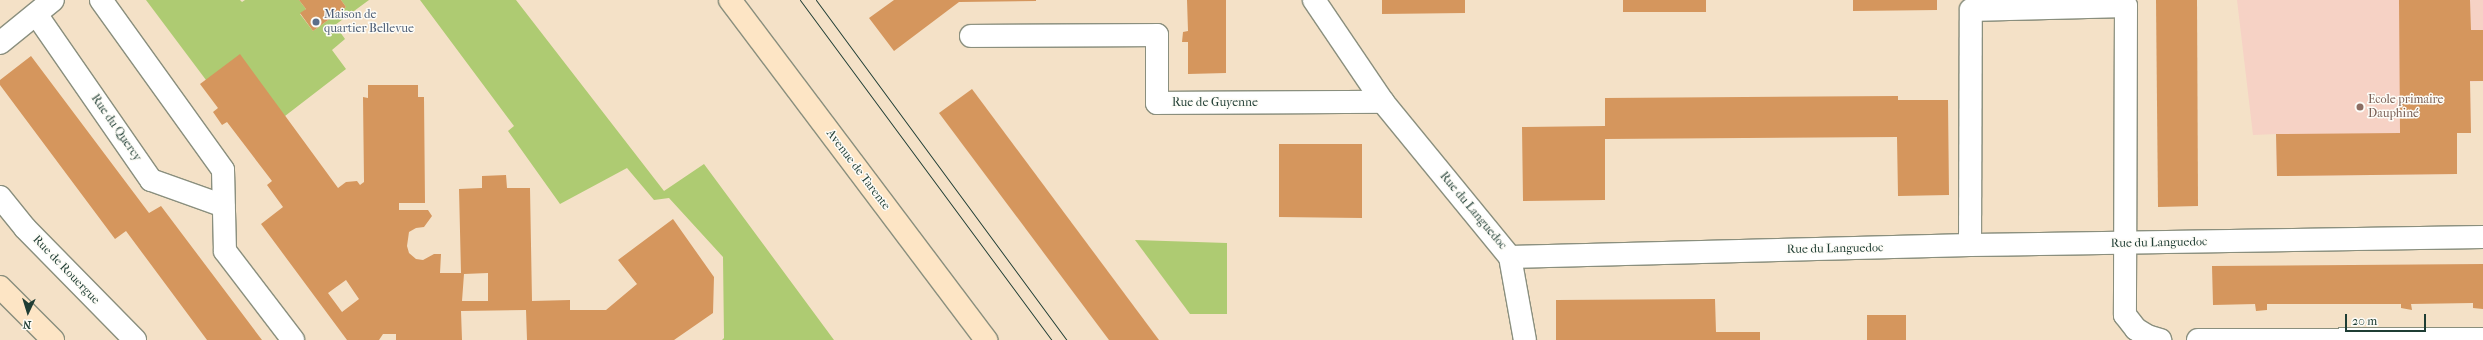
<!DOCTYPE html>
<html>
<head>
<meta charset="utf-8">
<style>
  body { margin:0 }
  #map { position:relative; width:2483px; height:340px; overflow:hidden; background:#f4e1c7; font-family:"IM FELL French Canon",serif }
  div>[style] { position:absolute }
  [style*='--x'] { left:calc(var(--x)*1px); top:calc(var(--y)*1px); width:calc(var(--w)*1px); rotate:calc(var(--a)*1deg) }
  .built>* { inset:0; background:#f6d2c5 }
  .green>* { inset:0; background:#aecb72 }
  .building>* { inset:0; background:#d5965d }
  .roads { filter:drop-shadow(1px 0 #8a8f7e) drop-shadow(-1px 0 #8a8f7e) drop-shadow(0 1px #8a8f7e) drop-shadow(0 -1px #8a8f7e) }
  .street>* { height:22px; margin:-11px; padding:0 11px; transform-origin:11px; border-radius:11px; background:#fff }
  .secondary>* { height:22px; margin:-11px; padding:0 11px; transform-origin:11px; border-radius:11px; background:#fde5c5 }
  .tram>* { height:1px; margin:-0.5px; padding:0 0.5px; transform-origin:0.5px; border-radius:0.5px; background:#1f3d34 }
  .dots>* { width:11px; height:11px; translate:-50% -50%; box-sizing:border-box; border:2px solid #fdfcf7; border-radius:50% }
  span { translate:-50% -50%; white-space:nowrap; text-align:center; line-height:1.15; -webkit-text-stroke:3px #fdfcf7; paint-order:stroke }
  .service-label { font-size:12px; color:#4e5e75 }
  .left { translate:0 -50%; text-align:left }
  .education-label { font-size:12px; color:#785e54 }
  .street-label { font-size:12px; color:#1f3d34 }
  .north { position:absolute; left:8px; top:292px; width:40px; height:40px; -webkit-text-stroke:3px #fdfcf7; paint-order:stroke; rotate:184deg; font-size:11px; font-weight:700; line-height:16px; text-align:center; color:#1f3d34 }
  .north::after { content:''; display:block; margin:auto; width:14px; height:18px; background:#1f3d34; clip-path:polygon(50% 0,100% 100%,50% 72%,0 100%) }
  .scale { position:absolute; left:2345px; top:314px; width:81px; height:18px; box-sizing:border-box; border:2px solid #1f3d34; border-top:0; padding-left:5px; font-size:12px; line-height:14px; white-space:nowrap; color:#1f3d34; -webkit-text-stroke:3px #fdfcf7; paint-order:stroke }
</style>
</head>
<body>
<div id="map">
  <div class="built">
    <div style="clip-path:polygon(2237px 0,2483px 0,2483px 81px,2470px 82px,2471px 133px,2457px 133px,2457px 174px,2277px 176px,2276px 134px,2253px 135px)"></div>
  </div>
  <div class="green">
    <div style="clip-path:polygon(146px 0,240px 0,242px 2px,245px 0,299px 0,306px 9px,300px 14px,313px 31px,346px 7px,341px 0,369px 0,335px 25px,345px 39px,332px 50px,346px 69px,285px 116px,206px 80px)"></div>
    <div style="clip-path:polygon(420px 0,516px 0,664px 191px,704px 164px,834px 340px,722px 340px,724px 338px,723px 257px,669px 198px,654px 200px,627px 168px,560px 204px,508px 131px,514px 126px)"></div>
    <div style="clip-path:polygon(1135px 240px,1227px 243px,1227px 314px,1190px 314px)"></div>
  </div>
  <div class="building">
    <div style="clip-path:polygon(299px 0,341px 0,346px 7px,313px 31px,300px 13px,306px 9px)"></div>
    <div style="clip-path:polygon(894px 0,1036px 0,1036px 1px,959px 2px,894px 51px,869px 18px)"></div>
    <div style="clip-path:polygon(1187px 0,1226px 0,1226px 73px,1188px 74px,1188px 42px,1182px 42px,1183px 32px,1188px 31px)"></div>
    <div style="clip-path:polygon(1382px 0,1465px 0,1465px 13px,1382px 14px)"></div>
    <div style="clip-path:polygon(1623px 0,1706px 0,1706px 12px,1623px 12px)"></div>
    <div style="clip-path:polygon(1853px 0,1937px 0,1937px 10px,1853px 11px)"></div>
    <div style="clip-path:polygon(2156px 0,2197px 0,2198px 206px,2158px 207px)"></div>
    <div style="clip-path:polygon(2399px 0,2470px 0,2471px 30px,2483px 30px,2483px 81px,2470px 81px,2471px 133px,2457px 133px,2457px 174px,2277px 176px,2276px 134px,2400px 133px)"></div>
    <div style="clip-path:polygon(evenodd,240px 54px,338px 188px,346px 182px,357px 181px,360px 185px,364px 182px,363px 97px,368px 98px,368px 85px,418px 85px,418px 97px,424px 97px,425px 203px,399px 203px,399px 210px,428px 210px,432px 216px,424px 227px,416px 228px,409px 232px,407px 246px,409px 253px,416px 259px,423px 260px,434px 254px,441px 254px,440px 273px,461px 273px,459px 189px,482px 188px,482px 176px,506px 175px,507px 188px,530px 188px,532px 301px,570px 300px,570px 310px,606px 310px,637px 284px,618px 260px,673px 219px,714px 277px,713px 313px,674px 340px,527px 340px,526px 310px,461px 311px,462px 340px,396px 340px,396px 334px,383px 334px,379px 340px,347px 340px,261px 224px,283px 207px,267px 185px,272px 181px,227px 122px,222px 125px,213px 112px,218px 108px,200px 84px,240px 54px,488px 273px,488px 301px,462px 301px,464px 274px,488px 273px,240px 54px,346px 280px,359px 299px,342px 312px,328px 293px,346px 280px)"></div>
    <div style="clip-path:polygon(31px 56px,149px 213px,161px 206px,262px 340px,207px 340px,126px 231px,115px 239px,0 85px,0 80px)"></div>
    <div style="clip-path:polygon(972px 89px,1159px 340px,1109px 340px,939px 113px)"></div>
    <div style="clip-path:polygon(1898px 96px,1898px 100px,1948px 100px,1949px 195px,1898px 196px,1897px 137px,1605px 139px,1605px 200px,1523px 201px,1522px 127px,1605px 126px,1605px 98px)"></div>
    <div style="clip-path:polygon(1279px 144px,1362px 144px,1362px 218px,1279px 217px)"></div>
    <div style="clip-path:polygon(2483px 264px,2483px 309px,2473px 308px,2473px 303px,2411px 304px,2412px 310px,2401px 308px,2401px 304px,2267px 304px,2267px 310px,2256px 311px,2255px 304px,2213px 305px,2212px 266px)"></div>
    <div style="clip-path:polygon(1715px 299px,1716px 332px,1760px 332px,1760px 340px,1556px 340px,1556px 300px)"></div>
    <div style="clip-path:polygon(1867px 315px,1906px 315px,1906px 340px,1867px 340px)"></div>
  </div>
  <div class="roads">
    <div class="street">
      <div style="--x:101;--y:0;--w:209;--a:54.3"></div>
      <div style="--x:223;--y:170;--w:81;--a:88.6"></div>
      <div style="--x:225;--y:251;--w:112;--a:52.6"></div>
      <div style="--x:1314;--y:0;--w:123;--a:55.9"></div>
      <div style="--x:1383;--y:102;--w:200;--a:50.7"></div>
      <div style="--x:1510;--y:257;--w:460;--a:-1.5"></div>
      <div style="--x:1970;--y:245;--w:513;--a:-0.89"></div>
      <div style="--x:36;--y:14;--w:202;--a:55.3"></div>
      <div style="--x:151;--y:180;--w:77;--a:19.6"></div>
      <div style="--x:971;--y:36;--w:186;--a:-0.3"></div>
      <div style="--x:1157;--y:35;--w:68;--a:90"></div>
      <div style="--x:1157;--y:103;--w:226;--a:-0.3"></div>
      <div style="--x:0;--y:43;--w:68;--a:-39.1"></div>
      <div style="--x:0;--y:197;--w:40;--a:51"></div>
      <div style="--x:25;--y:228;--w:157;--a:45.5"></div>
      <div style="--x:1970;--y:245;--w:235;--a:-89.8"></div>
      <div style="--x:1971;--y:10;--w:155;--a:-1.5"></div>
      <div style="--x:2126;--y:6;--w:309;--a:90.2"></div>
      <div style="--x:2125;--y:315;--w:18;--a:52"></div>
      <div style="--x:2136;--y:329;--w:13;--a:32"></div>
      <div style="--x:2147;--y:336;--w:14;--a:17"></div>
      <div style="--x:1510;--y:257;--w:84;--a:79.8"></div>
      <div style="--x:2198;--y:340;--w:285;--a:-0.2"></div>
    </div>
    <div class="secondary">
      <div style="--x:730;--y:0;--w:426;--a:53"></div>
      <div style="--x:0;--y:287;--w:75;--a:45"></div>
    </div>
  </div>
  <div class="tram">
    <div style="--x:800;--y:0;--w:423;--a:53.5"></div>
    <div style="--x:816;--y:0;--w:423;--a:53.6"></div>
  </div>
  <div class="dots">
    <div style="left:316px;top:22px;background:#5c6f8a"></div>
    <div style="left:2360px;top:107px;background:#8d6e63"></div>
  </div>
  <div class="service-label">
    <span class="left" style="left:324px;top:22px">Maison de<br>quartier Bellevue</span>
  </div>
  <div class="education-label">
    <span class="left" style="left:2368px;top:107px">Ecole primaire<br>Dauphiné</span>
  </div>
  <div class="street-label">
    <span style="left:1215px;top:103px">Rue de Guyenne</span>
    <span style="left:116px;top:128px;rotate:55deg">Rue du Quercy</span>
    <span style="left:858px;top:170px;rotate:53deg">Avenue de Tarente</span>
    <span style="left:1473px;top:211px;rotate:50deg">Rue du Languedoc</span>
    <span style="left:2159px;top:243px;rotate:-1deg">Rue du Languedoc</span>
    <span style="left:1835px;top:249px;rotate:-1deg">Rue du Languedoc</span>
    <span style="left:66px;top:270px;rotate:46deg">Rue de Rouergue</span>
  </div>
  <div class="north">N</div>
  <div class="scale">20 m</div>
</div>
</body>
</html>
